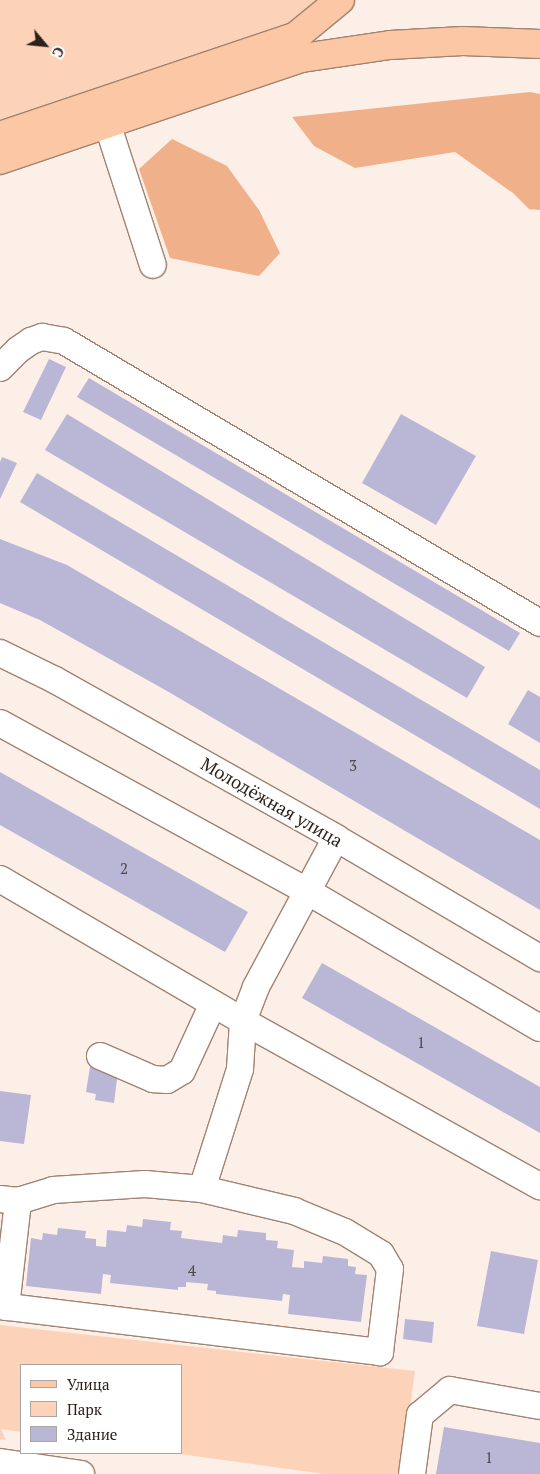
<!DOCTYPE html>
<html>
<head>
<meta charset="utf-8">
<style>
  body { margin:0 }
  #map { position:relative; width:540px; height:1474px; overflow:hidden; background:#fcefe7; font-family:"PT Serif",serif }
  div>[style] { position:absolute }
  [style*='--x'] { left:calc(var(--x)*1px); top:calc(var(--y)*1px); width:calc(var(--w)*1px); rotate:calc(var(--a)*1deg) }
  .green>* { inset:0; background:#fcd2b9 }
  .forest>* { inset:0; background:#f0b18a }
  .building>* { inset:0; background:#b9b6d6 }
  .roads { filter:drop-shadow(1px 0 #a08371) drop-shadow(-1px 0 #a08371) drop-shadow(0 1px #a08371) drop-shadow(0 -1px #a08371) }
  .minor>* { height:26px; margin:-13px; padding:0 13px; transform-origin:13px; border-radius:13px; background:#fff }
  .major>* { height:28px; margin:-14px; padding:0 14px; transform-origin:14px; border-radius:14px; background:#fbc7a4 }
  span { translate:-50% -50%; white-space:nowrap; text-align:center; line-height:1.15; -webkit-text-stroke:4.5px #fff; paint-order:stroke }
  .number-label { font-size:15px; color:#504649 }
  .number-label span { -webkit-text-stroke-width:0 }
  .street-label { font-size:18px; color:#2d211a }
  .legend { position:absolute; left:20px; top:1364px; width:162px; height:90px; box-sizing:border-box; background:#fff; border:1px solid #aba6a3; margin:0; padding:6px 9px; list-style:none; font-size:15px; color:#2d211a }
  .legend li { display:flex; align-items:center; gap:10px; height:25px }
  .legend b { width:25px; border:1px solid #aba6a3 }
  .north { position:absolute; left:20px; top:20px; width:50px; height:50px; -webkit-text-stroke:4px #fff; paint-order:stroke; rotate:118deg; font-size:14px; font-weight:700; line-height:20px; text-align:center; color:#2d211a }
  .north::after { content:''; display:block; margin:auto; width:18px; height:22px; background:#2d211a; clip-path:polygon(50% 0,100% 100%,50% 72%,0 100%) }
</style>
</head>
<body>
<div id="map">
  <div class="green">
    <div style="clip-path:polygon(0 0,325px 0,290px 27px,0 124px)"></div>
    <div style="clip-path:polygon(0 1325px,415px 1371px,401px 1474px,324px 1474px,173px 1453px,181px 1453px,181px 1365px,21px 1365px,21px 1432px,1px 1429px,6px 1440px,0 1439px)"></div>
  </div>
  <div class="forest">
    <div style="clip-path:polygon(530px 92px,540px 94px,540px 210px,529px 209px,513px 193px,455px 152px,355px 168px,314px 146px,292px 117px)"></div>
    <div style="clip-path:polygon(172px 139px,227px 166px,259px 210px,280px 253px,259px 276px,170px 258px,139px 169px)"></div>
  </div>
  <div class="building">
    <div style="clip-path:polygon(49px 359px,66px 367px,41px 420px,23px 412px)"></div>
    <div style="clip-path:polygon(89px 378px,520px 633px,509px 651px,77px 397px)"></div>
    <div style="clip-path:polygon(67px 414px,485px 667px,467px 698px,45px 450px)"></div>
    <div style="clip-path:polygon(401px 414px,476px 456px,436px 525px,362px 483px)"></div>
    <div style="clip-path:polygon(2px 457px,17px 463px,0 499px,0 462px)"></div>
    <div style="clip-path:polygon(37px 473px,540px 770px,540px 809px,20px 502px)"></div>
    <div style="clip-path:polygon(0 539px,67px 565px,540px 840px,540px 910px,167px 691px,40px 620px,0 603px)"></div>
    <div style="clip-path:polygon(528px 690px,540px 697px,540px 743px,508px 724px)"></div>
    <div style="clip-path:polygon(0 772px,248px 912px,225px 952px,0 825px)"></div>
    <div style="clip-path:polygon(322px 963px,540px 1087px,540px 1133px,302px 998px)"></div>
    <div style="clip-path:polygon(90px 1067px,118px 1071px,114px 1103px,95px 1100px,96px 1094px,86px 1092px)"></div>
    <div style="clip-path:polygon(0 1091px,31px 1095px,24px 1144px,0 1141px)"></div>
    <div style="clip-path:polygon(143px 1219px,171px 1222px,170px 1230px,182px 1231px,181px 1238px,222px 1243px,223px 1235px,237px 1237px,238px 1230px,266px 1233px,266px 1240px,278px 1241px,277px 1248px,294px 1250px,292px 1267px,304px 1268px,304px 1261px,322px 1263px,323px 1256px,348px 1259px,348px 1266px,356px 1267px,355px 1274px,367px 1275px,361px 1322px,288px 1314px,290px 1295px,283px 1294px,282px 1301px,216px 1294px,216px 1291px,207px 1290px,208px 1284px,186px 1282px,186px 1287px,178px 1287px,178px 1290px,110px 1283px,111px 1275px,103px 1274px,101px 1294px,26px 1286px,31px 1238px,42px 1240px,43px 1233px,57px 1235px,58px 1228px,86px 1231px,85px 1238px,96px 1239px,96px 1246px,106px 1247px,107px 1230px,126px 1232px,127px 1225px,142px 1227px)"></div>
    <div style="clip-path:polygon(491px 1251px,538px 1260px,524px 1334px,477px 1326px)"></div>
    <div style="clip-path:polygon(405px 1319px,434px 1322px,432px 1343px,403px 1339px)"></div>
    <div style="clip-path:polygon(444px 1427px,540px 1443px,540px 1474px,436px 1474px)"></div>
  </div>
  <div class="roads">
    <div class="minor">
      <div style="--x:107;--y:123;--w:149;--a:72.1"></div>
      <div style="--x:0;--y:368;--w:25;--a:-45"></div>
      <div style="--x:18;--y:350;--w:16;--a:-35"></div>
      <div style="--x:31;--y:341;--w:12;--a:-20"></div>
      <div style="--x:42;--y:337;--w:22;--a:10"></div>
      <div style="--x:64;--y:341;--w:553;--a:30.64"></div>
      <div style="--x:0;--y:653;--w:61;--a:26.1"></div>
      <div style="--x:55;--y:680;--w:322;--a:29.3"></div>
      <div style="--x:336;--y:838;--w:237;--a:30.5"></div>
      <div style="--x:0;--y:723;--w:350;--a:28.7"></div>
      <div style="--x:307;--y:891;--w:270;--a:30.5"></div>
      <div style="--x:0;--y:879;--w:281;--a:30.3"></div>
      <div style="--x:243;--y:1021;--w:340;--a:29.1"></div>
      <div style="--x:100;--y:1056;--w:58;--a:23.5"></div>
      <div style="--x:153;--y:1079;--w:14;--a:4"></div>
      <div style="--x:167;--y:1080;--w:17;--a:-31"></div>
      <div style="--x:182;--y:1071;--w:74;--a:-65.2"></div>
      <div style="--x:202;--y:1189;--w:126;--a:-72.4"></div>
      <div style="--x:240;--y:1069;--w:48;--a:-86.4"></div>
      <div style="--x:243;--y:1021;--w:36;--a:-69"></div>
      <div style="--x:256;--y:987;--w:169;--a:-61.8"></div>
      <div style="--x:0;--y:1199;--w:18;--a:6"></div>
      <div style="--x:18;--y:1201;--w:37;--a:-17"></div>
      <div style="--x:53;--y:1190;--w:92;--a:-3.7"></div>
      <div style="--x:145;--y:1184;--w:57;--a:5"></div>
      <div style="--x:202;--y:1189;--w:95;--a:13.4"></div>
      <div style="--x:294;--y:1211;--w:55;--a:22.4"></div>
      <div style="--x:345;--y:1232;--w:42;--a:31.4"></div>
      <div style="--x:381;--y:1254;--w:17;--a:59"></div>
      <div style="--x:390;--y:1269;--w:84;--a:96.9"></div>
      <div style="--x:380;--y:1352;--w:377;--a:-173.1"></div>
      <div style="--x:6;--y:1307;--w:107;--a:-83.5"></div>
      <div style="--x:0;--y:1462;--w:82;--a:8.4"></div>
      <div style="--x:412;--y:1474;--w:60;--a:-82.3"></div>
      <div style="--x:420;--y:1415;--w:39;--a:-40"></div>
      <div style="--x:450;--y:1390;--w:91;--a:10.1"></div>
    </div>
    <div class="major">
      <div style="--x:0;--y:136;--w:311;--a:-18.6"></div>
      <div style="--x:295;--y:37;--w:58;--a:-39.4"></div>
      <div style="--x:0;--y:160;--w:319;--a:-18.7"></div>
      <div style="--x:302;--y:58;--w:89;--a:-8.4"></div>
      <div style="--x:390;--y:45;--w:73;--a:-3.1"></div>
      <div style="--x:463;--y:41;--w:77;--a:2.2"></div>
    </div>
  </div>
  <div class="number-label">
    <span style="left:353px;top:766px">3</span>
    <span style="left:124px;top:869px">2</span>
    <span style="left:421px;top:1043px">1</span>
    <span style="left:192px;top:1271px">4</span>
    <span style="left:489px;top:1458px">1</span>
  </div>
  <div class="street-label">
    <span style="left:272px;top:802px;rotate:30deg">Молодёжная улица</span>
  </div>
  <ul class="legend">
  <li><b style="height:6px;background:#fbc7a4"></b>Улица</li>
  <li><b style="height:14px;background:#fcd2b9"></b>Парк</li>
  <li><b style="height:14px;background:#b9b6d6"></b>Здание</li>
  </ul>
  <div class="north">С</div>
</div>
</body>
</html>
